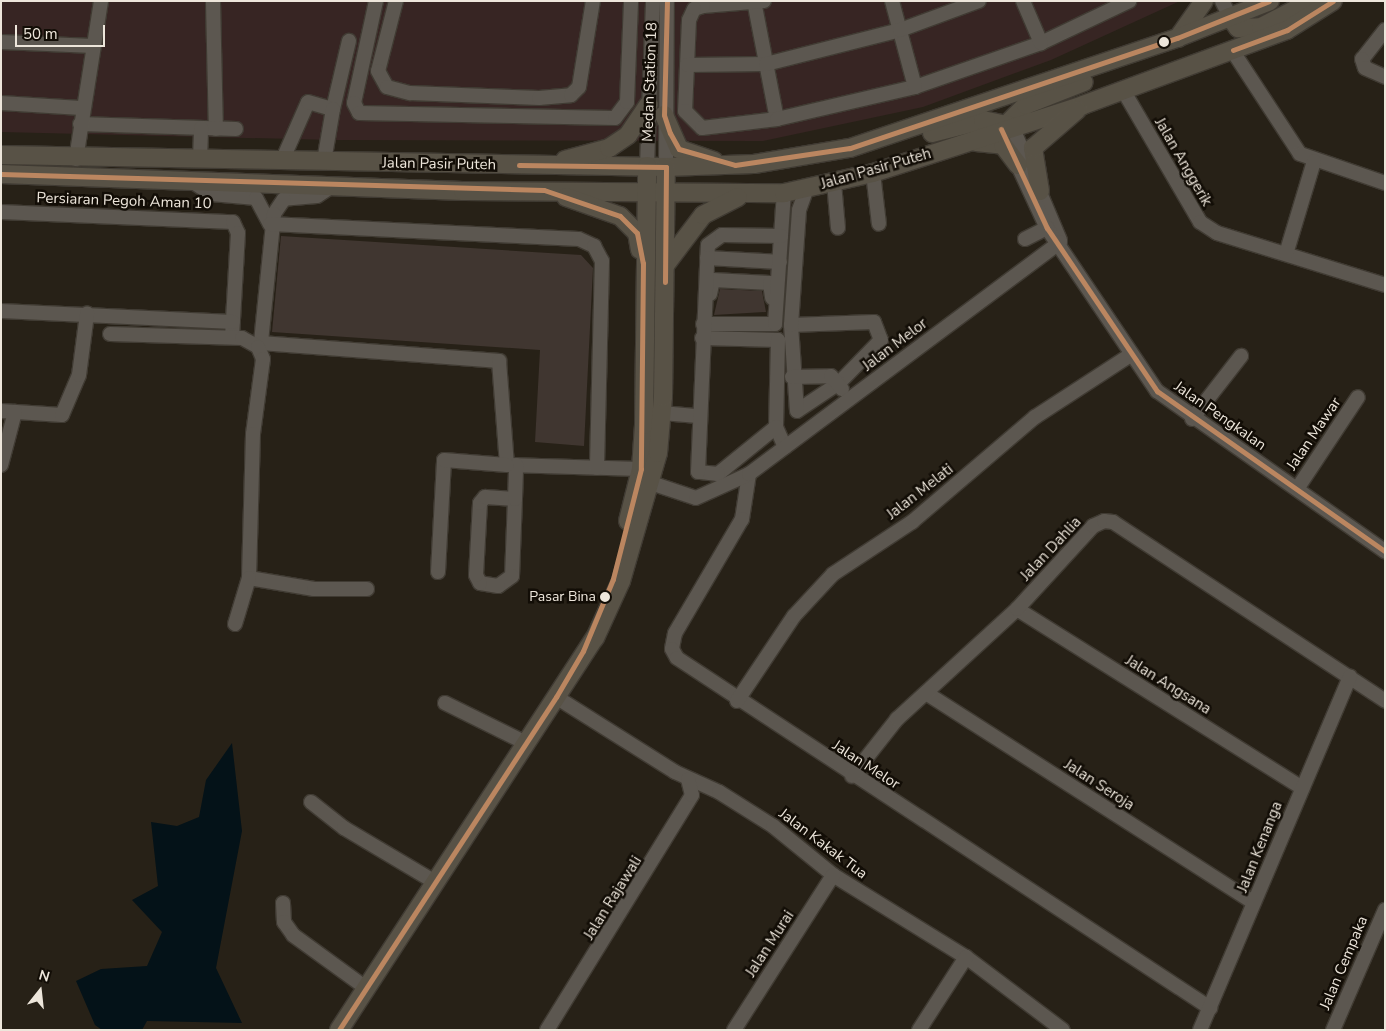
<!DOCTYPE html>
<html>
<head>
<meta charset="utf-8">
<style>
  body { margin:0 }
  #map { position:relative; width:1386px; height:1031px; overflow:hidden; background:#272117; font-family:"Nunito Sans",sans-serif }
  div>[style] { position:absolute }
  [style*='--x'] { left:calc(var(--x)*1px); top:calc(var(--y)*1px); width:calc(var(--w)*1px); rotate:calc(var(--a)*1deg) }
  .commercial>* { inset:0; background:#372523 }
  .water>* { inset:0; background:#041218 }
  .building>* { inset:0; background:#403630 }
  .roads { filter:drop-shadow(1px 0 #403b33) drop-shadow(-1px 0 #403b33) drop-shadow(0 1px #403b33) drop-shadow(0 -1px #403b33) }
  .minor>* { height:14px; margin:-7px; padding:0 7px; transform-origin:7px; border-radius:7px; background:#5c5750 }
  .major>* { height:18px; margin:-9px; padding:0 9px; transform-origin:9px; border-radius:9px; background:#585246 }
  .bus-1>* { height:5px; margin:-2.5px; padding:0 2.5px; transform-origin:2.5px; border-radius:2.5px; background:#bb8660 }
  .dots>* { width:14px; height:14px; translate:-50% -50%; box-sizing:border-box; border:2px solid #120d06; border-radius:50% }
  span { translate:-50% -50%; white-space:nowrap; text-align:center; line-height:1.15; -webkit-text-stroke:5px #120d06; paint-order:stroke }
  .bus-label { font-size:14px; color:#ede6db }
  .right { translate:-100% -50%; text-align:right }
  .street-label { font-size:15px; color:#ede6db }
  .frame { position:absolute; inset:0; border:2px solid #ede6db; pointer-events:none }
  .north { position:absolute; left:15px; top:966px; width:50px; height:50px; -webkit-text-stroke:4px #120d06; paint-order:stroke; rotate:16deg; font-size:14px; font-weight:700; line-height:20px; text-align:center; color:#ede6db }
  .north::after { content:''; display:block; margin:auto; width:18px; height:22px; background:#ede6db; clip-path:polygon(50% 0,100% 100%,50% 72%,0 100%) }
  .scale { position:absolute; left:15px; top:25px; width:90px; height:22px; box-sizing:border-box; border:2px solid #ede6db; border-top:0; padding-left:6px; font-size:15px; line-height:18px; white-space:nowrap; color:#ede6db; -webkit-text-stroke:4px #120d06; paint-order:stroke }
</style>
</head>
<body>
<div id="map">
  <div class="commercial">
    <div style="clip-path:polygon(1px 1px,1180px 1px,1051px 60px,923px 107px,763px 141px,333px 140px,1px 132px)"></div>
  </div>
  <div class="water">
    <div style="clip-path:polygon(232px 743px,242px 831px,216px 968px,242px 1023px,147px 1021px,142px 1030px,102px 1030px,95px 1025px,76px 981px,101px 969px,147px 966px,162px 932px,132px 900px,158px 886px,151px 822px,177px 826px,199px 817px,206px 780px)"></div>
  </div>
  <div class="building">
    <div style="clip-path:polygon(281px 236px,581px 255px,593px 268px,584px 446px,535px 442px,540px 350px,272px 332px)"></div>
    <div style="clip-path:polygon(720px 289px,762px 291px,766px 312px,714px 315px)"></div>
  </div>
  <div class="roads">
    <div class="minor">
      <div style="--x:213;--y:1;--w:128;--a:88.7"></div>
      <div style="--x:376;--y:1;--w:104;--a:102.2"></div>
      <div style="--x:354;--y:103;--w:11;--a:63"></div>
      <div style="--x:359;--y:113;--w:256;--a:1.1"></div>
      <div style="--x:615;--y:118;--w:20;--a:-53"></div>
      <div style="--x:627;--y:102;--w:101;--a:-87.7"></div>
      <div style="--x:396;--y:1;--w:72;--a:104.4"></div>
      <div style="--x:378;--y:71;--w:18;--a:61"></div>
      <div style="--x:387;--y:87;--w:24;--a:15"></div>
      <div style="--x:410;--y:93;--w:129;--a:2.2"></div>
      <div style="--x:539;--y:98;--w:32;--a:-5"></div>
      <div style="--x:571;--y:95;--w:11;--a:-45"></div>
      <div style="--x:579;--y:87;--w:87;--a:-80.8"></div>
      <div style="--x:754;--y:1;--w:120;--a:79"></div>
      <div style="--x:764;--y:1;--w:61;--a:175.3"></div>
      <div style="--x:703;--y:6;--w:9;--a:162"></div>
      <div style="--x:694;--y:9;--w:12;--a:114"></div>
      <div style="--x:689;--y:20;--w:91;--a:92.5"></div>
      <div style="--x:685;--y:111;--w:24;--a:45"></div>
      <div style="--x:702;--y:128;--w:76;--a:-6.8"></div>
      <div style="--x:777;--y:119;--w:142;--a:-13.1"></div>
      <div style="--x:915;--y:87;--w:133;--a:-19.2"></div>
      <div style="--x:1041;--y:43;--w:98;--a:-25.5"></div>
      <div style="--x:892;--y:1;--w:89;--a:75"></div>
      <div style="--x:1023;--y:1;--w:46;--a:66.8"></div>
      <div style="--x:1222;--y:1;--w:18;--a:63"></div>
      <div style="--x:1385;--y:30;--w:37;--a:128"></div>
      <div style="--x:1362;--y:59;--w:9;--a:72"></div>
      <div style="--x:1365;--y:68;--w:22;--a:24"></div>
      <div style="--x:1;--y:42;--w:92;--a:2.5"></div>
      <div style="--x:1232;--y:50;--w:124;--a:56.8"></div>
      <div style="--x:1300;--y:154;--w:90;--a:18.8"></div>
      <div style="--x:687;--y:65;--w:79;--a:-0.7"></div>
      <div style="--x:766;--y:64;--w:138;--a:-14.2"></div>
      <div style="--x:900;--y:30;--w:84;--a:-20.2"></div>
      <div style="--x:1123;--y:90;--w:153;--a:59.7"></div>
      <div style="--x:1200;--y:222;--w:20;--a:33"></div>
      <div style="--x:1217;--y:233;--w:176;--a:17.2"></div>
      <div style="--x:1;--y:103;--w:80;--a:3.6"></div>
      <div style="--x:333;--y:109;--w:70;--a:-76.8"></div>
      <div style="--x:80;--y:124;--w:156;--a:1.8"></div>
      <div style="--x:1012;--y:126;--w:124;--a:67.2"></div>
      <div style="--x:1014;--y:157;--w:78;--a:65.1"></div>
      <div style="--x:1047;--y:228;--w:197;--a:56"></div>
      <div style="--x:1157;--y:391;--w:279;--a:35.1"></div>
      <div style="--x:76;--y:159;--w:160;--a:-81"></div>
      <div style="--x:200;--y:160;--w:32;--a:-88"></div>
      <div style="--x:282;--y:161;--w:64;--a:-66.2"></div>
      <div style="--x:308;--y:102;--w:26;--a:16"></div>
      <div style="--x:333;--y:109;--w:53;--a:99.8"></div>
      <div style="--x:647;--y:166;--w:165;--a:-87.9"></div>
      <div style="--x:666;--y:167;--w:166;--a:-89.7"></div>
      <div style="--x:873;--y:173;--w:51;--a:83.3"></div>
      <div style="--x:193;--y:182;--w:22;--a:34"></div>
      <div style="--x:211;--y:194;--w:45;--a:5.1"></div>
      <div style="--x:256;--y:198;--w:30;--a:62"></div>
      <div style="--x:834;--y:183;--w:45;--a:84.9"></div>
      <div style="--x:334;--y:185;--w:20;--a:147"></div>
      <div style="--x:317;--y:196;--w:33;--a:175"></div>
      <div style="--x:284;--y:199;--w:18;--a:124"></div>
      <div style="--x:274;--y:214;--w:130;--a:95.8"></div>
      <div style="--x:261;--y:343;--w:239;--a:4.3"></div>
      <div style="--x:499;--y:361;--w:104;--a:85.6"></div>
      <div style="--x:507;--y:465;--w:134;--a:1.7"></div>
      <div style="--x:1;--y:212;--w:232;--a:2.5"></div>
      <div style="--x:233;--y:222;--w:12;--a:66"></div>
      <div style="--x:238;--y:233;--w:104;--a:93.3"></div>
      <div style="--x:270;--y:224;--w:309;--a:2.8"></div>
      <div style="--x:579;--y:239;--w:17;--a:25"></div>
      <div style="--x:594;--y:246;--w:17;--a:62"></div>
      <div style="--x:602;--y:261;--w:207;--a:91.4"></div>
      <div style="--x:1025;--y:239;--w:25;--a:-27"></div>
      <div style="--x:1286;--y:254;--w:97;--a:-73.2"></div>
      <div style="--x:707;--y:258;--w:73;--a:3.1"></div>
      <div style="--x:710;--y:294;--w:14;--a:-78"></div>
      <div style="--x:713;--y:280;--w:57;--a:3"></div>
      <div style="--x:770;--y:283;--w:15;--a:82"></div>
      <div style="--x:1;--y:311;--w:232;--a:2.7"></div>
      <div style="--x:703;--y:324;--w:72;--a:0"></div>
      <div style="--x:775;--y:324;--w:131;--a:-86.1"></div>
      <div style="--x:791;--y:325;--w:83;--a:-2.1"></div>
      <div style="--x:874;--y:322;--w:19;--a:69"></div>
      <div style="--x:881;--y:340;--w:60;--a:134.3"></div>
      <div style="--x:839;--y:383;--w:50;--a:146.3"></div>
      <div style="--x:797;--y:411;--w:86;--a:-94"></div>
      <div style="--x:791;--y:325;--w:115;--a:-86"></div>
      <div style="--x:799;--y:210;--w:23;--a:-70"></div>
      <div style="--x:110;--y:334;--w:132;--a:1.7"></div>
      <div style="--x:242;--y:338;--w:18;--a:29"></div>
      <div style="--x:258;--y:347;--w:13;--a:67"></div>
      <div style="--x:263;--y:359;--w:76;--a:97.6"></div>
      <div style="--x:253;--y:434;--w:144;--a:91.6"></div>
      <div style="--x:249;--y:578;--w:66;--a:9.6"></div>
      <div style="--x:314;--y:589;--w:53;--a:0"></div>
      <div style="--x:702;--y:338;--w:76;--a:1.5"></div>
      <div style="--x:778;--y:340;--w:87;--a:91.3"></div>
      <div style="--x:776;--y:427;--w:22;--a:66"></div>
      <div style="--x:792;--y:377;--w:39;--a:-1"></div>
      <div style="--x:831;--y:376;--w:17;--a:50"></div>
      <div style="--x:1;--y:411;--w:61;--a:3.8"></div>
      <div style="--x:62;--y:415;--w:43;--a:-67"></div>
      <div style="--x:79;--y:375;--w:62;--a:-82.5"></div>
      <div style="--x:662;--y:413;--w:36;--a:5"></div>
      <div style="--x:1192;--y:419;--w:80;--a:-52.1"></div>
      <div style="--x:776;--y:427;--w:75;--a:141"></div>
      <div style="--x:718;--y:474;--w:20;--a:-174"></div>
      <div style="--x:698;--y:472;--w:227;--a:-87.5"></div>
      <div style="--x:708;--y:245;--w:17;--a:-36"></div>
      <div style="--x:722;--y:235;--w:59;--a:1"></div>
      <div style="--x:1;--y:465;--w:55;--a:-75.2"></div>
      <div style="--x:749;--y:474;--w:46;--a:98.8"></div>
      <div style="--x:742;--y:519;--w:132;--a:120.4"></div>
      <div style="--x:675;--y:633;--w:16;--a:101"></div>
      <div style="--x:672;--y:649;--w:10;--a:61"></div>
      <div style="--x:677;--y:658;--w:638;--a:33.29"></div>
      <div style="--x:651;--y:483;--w:47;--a:18.4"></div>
      <div style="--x:696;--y:498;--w:58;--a:-24.4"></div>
      <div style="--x:749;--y:474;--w:388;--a:-36.7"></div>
      <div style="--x:1297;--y:489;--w:110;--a:-56.5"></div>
      <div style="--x:515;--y:499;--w:77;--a:92.2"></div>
      <div style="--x:512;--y:576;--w:17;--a:144"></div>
      <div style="--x:498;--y:586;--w:18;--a:-171"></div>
      <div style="--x:480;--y:583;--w:9;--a:-117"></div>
      <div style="--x:476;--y:575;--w:72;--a:-86.8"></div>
      <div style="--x:480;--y:503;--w:8;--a:-50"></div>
      <div style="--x:485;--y:497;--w:30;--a:4"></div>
      <div style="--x:515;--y:499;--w:34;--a:-88"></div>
      <div style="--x:438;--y:572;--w:112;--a:-86.9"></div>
      <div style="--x:444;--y:460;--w:63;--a:4.5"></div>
      <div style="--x:1017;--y:609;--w:337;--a:32.1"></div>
      <div style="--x:235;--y:624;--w:48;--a:-73.1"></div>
      <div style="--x:926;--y:693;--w:389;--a:32.6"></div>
      <div style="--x:556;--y:697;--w:141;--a:32.2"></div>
      <div style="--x:675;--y:772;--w:48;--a:24.4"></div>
      <div style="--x:719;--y:792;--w:64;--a:32.2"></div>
      <div style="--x:773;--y:826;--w:77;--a:39.2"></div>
      <div style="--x:833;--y:875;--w:156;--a:31.7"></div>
      <div style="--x:966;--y:957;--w:121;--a:37"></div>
      <div style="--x:737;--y:701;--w:102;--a:-56.2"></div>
      <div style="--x:794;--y:616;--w:57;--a:-47.1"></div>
      <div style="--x:833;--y:574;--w:95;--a:-33.4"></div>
      <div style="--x:912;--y:522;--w:162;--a:-40.5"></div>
      <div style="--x:1035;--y:417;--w:112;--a:-33"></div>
      <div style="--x:445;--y:703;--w:90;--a:26.3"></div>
      <div style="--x:852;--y:776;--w:73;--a:-51.7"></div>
      <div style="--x:897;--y:719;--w:163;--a:-42.5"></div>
      <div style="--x:1017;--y:609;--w:113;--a:-47.5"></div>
      <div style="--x:1093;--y:526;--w:12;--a:-24"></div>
      <div style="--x:1104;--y:521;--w:9;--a:6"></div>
      <div style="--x:1113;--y:522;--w:326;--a:33.3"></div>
      <div style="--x:311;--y:802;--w:42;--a:38.2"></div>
      <div style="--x:344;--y:828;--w:106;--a:30.7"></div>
      <div style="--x:283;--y:903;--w:19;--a:87"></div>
      <div style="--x:284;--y:922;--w:16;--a:55"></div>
      <div style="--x:293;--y:935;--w:90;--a:36"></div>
      <div style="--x:547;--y:1030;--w:276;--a:-58.3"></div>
      <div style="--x:692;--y:795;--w:16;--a:-104"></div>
      <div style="--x:734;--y:1030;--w:184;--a:-57.4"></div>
      <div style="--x:919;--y:1030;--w:87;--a:-57.2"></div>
      <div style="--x:1200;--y:1030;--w:384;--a:-67"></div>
      <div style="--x:1333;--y:1030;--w:131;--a:-66.6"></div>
    </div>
    <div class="major">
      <div style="--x:1230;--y:17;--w:14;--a:54"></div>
      <div style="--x:1238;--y:28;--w:23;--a:-2"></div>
      <div style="--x:1261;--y:27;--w:57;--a:-27"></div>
      <div style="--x:1178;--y:38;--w:45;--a:-54.9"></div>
      <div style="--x:664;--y:115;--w:37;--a:66"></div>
      <div style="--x:679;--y:149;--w:37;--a:19"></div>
      <div style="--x:1002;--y:129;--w:34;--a:-45"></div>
      <div style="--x:1026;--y:105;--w:62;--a:-21.6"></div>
      <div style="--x:932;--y:133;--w:53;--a:-14.3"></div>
      <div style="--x:983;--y:120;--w:30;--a:12"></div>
      <div style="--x:976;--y:142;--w:27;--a:6"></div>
      <div style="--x:1003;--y:145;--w:25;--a:53"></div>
      <div style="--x:1;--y:155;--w:665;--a:1.03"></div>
      <div style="--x:666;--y:167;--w:88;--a:-2"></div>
      <div style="--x:754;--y:164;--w:97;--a:-9.5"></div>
      <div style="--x:850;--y:148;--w:345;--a:-18.6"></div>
      <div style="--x:1177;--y:38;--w:100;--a:-21.7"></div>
      <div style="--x:565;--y:160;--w:46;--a:-15.3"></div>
      <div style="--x:609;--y:148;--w:23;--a:-34"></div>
      <div style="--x:628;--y:135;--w:37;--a:-56"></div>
      <div style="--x:1;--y:174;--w:462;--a:2.1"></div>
      <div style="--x:463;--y:191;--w:321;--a:0.4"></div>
      <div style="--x:784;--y:193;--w:91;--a:-12.7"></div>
      <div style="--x:873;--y:173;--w:221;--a:-17.9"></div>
      <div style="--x:1083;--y:105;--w:217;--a:-20.2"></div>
      <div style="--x:1287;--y:30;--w:54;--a:-32.2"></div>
      <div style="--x:1040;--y:191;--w:44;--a:-99.2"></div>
      <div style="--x:1033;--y:148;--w:58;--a:-40.8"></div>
      <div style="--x:566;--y:197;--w:57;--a:19.4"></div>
      <div style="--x:620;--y:216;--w:24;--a:45"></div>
      <div style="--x:637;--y:233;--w:17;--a:80"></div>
      <div style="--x:666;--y:264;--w:61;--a:-52.9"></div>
      <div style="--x:703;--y:215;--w:39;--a:-27"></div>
      <div style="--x:628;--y:521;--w:54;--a:-76"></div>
      <div style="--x:641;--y:469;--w:44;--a:-86.1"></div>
      <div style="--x:644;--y:425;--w:259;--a:-89.3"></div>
      <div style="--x:339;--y:1030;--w:468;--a:-56.9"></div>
      <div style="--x:595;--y:638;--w:63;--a:-65.5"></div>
      <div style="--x:621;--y:581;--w:133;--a:-73.9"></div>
      <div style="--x:658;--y:453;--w:56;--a:-84.9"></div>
      <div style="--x:663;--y:397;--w:230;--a:-89.3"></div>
    </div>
  </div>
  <div class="bus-1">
    <div style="--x:667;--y:1;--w:114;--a:91.5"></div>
    <div style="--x:664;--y:115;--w:19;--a:72"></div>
    <div style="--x:670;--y:133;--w:18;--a:61"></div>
    <div style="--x:679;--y:149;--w:58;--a:15.9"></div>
    <div style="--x:735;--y:165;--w:116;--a:-8.4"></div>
    <div style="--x:850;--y:148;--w:345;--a:-18.6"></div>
    <div style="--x:1177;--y:38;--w:99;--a:-21.9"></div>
    <div style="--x:1233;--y:50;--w:58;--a:-20.3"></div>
    <div style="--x:1287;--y:30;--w:54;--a:-32.2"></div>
    <div style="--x:1001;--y:129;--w:109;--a:65.1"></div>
    <div style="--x:1047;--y:228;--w:197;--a:56"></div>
    <div style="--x:1157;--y:391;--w:279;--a:35.1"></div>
    <div style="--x:519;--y:165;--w:147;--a:0.8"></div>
    <div style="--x:666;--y:167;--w:115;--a:90.5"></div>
    <div style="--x:1;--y:174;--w:543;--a:1.69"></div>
    <div style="--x:544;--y:190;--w:80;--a:18.9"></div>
    <div style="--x:620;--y:216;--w:24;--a:45"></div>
    <div style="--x:637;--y:233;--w:31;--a:79"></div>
    <div style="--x:643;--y:263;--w:206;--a:90.6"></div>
    <div style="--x:641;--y:469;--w:114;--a:104.3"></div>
    <div style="--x:613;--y:579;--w:78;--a:112.6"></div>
    <div style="--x:583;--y:651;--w:53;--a:120.4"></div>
    <div style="--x:556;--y:697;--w:397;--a:123.1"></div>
  </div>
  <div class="dots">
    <div style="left:1164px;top:42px;background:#ede6db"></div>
    <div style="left:605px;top:597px;background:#ede6db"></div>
  </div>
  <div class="bus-label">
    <span class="right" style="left:596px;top:597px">Pasar Bina</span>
  </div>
  <div class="street-label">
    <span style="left:650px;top:82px;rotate:-88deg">Medan Station 18</span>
    <span style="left:1183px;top:162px;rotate:60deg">Jalan Anggerik</span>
    <span style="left:439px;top:164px;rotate:1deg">Jalan Pasir Puteh</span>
    <span style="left:876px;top:169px;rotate:-16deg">Jalan Pasir Puteh</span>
    <span style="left:124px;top:201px;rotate:2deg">Persiaran Pegoh Aman 10</span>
    <span style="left:895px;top:345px;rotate:-37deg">Jalan Melor</span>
    <span style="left:1220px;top:416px;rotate:35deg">Jalan Pengkalan</span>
    <span style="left:1314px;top:434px;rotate:-56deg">Jalan Mawar</span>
    <span style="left:920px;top:492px;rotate:-38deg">Jalan Melati</span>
    <span style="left:1051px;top:549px;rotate:-47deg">Jalan Dahlia</span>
    <span style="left:1168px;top:685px;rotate:32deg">Jalan Angsana</span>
    <span style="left:866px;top:765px;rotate:33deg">Jalan Melor</span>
    <span style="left:1099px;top:785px;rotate:33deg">Jalan Seroja</span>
    <span style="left:823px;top:844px;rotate:37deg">Jalan Kakak Tua</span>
    <span style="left:1260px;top:847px;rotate:-68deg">Jalan Kenanga</span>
    <span style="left:613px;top:898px;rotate:-58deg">Jalan Rajawali</span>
    <span style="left:770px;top:944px;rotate:-57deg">Jalan Murai</span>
    <span style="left:1344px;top:963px;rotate:-67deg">Jalan Cempaka</span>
  </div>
  <div class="frame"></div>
  <div class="north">N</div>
  <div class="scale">50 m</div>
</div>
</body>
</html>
